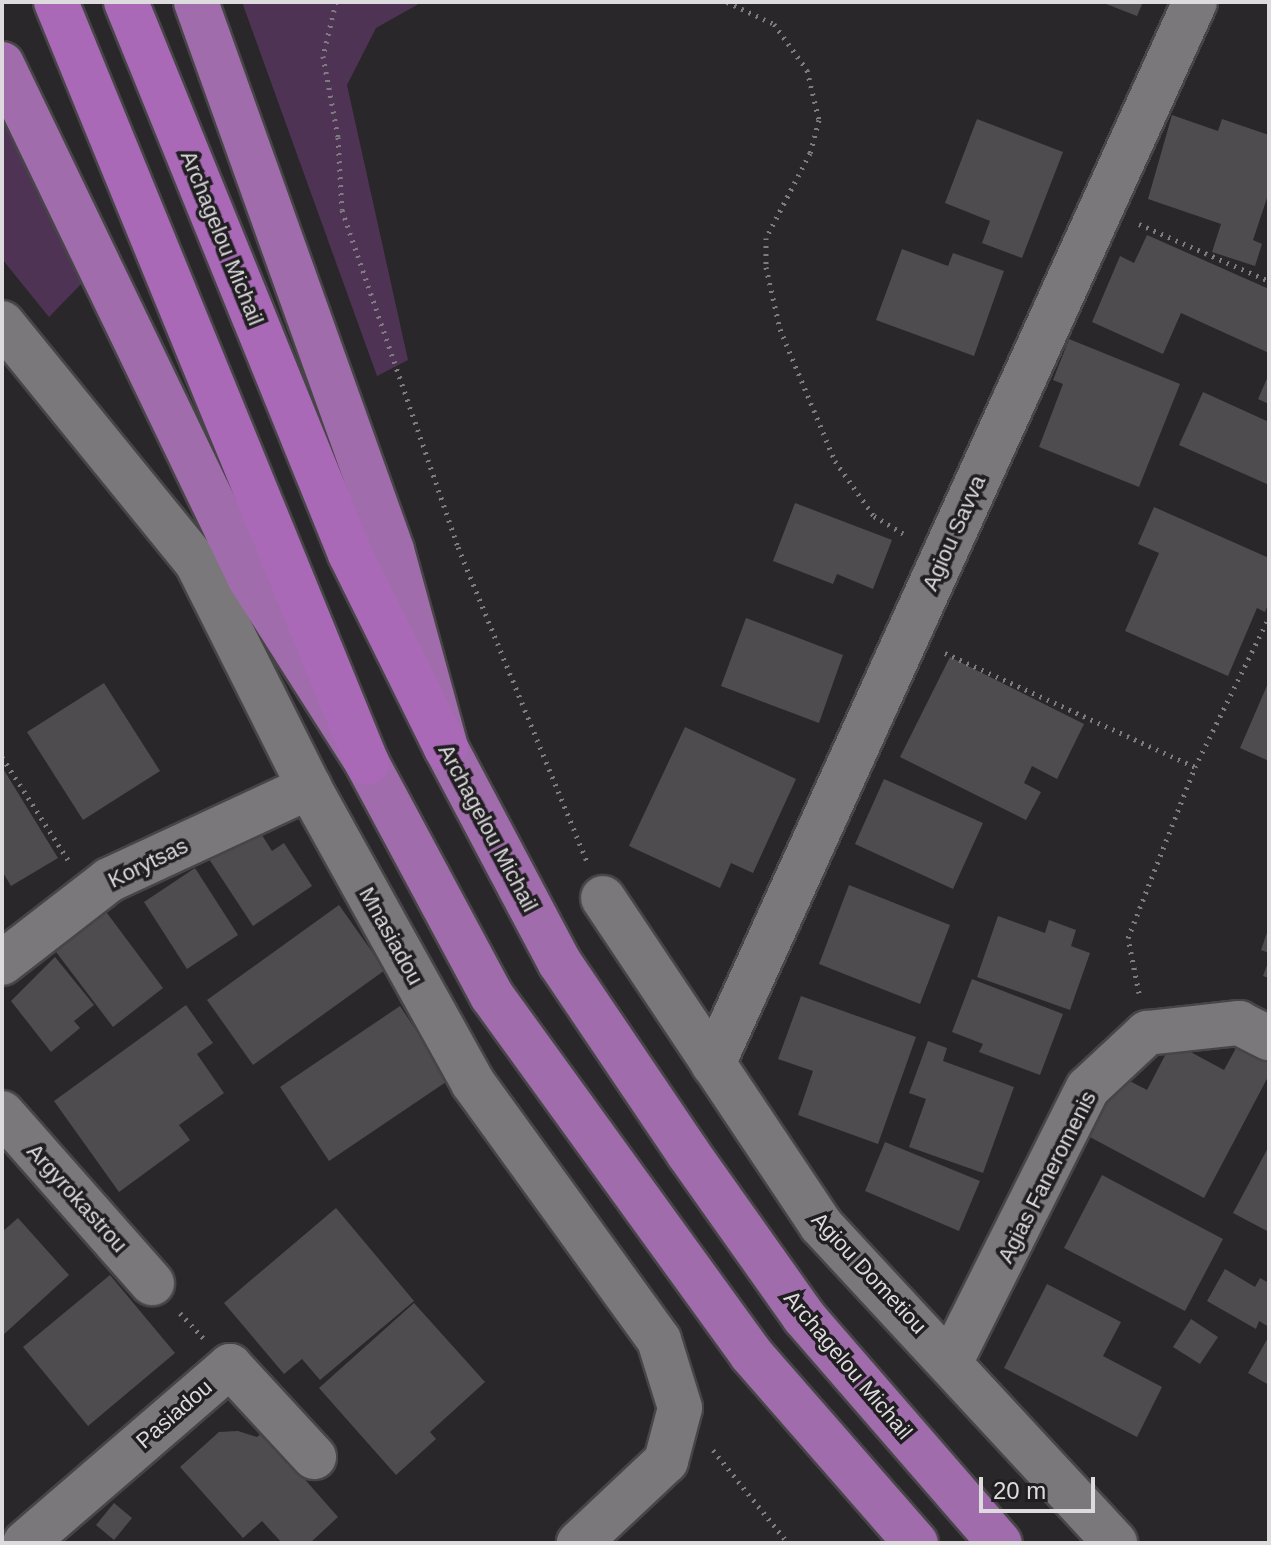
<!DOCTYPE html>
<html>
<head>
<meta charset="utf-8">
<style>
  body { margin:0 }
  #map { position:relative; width:1271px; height:1545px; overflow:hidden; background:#29272a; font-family:Arial,sans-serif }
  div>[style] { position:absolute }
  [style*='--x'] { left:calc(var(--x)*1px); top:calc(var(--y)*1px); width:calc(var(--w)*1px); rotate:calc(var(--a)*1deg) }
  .green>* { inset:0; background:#4e3354 }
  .building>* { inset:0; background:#4e4c4f }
  .path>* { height:5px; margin-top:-2.5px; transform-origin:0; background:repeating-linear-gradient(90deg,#7e7c7e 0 2px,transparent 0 8px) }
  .roads { filter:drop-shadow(2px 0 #474547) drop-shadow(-2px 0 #474547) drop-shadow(0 2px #474547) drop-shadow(0 -2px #474547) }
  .minor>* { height:44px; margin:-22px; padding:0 22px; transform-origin:22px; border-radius:22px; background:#7a787b }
  .trunk>* { height:44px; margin:-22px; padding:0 22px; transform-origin:22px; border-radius:22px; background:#a06cab }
  .motorway>* { height:44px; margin:-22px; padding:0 22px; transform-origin:22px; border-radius:22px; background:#a969b7 }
  span { translate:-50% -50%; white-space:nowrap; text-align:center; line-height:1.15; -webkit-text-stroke:7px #201e20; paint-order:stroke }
  .street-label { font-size:22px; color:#dddbdd }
  .frame { position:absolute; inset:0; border:4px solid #dddbdd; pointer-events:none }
  .scale { position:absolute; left:979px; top:1477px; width:116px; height:36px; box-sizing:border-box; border:4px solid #dddbdd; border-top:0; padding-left:10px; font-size:24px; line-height:28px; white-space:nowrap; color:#dddbdd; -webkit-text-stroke:6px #201e20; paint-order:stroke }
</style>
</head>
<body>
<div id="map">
  <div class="green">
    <div style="clip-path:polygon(242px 2px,422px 2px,376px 28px,347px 85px,408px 360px,377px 376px)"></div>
    <div style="clip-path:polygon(2px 111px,87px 278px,49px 317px,2px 259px)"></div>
  </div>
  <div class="building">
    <div style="clip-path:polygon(1101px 2px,1143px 2px,1137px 16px)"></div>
    <div style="clip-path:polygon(1172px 115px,1218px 131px,1222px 119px,1269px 135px,1269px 192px,1253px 240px,1262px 244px,1255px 266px,1212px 252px,1221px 224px,1148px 199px)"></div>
    <div style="clip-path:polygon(977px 119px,1063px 152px,1022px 258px,982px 243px,990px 221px,945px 203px)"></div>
    <div style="clip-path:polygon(1147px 235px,1269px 289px,1269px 353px,1181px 313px,1163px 354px,1092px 322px,1120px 256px,1134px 263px)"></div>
    <div style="clip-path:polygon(902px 249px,948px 266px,953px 253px,1004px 271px,974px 356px,876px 320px)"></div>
    <div style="clip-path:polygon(1069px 339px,1180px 384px,1139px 487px,1039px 447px,1063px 384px,1053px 380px)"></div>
    <div style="clip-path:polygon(1269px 374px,1269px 404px,1258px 399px)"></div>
    <div style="clip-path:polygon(1203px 392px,1269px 422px,1269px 485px,1179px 445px)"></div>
    <div style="clip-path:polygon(795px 503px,892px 540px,873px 589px,837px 574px,833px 584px,773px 561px)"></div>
    <div style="clip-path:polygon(1154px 507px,1269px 558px,1269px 602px,1265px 612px,1257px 608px,1228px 676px,1125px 631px,1159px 553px,1138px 544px)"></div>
    <div style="clip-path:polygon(746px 618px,843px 655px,819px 723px,721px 686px)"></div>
    <div style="clip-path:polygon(950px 657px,1084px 724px,1057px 779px,1032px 766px,1024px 783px,1041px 792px,1026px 820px,900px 757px)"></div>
    <div style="clip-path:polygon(1269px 681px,1269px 761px,1240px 748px)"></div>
    <div style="clip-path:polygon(104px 683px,160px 771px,83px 820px,27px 732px)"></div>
    <div style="clip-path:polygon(685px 727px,796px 779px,753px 873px,731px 863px,720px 888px,629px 846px)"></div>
    <div style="clip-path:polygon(2px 767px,58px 858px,11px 886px,2px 871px)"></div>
    <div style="clip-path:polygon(884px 779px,983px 823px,953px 889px,855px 844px)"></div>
    <div style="clip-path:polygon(253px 821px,272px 851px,284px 843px,312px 886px,253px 926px,205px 853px)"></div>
    <div style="clip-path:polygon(195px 868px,238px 935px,187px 969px,144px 902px)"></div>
    <div style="clip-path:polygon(849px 885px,950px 925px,920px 1004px,819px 964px)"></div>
    <div style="clip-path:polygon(98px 901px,163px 988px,113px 1027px,47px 940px)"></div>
    <div style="clip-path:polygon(339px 905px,385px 970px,253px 1065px,207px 1000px)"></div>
    <div style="clip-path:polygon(998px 916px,1045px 933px,1049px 920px,1076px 930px,1071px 946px,1090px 953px,1070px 1010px,977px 977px)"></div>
    <div style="clip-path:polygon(1269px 927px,1269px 953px,1261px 950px)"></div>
    <div style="clip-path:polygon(55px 957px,94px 1005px,74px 1021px,80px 1028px,51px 1052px,11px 1001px)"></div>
    <div style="clip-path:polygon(1269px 960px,1269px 978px,1263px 976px)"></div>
    <div style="clip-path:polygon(972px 979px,1063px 1014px,1040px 1075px,979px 1052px,983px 1044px,952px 1032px)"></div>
    <div style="clip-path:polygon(801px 996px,916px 1037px,878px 1144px,798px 1115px,813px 1071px,778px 1059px)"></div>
    <div style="clip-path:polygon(186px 1005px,213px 1043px,197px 1054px,224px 1093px,179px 1125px,190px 1140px,119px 1192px,54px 1101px)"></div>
    <div style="clip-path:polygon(400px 1006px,449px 1080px,329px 1161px,280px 1087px)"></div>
    <div style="clip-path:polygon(1241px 1039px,1269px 1054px,1269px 1075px,1204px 1198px,1088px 1136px,1120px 1076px,1147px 1090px,1172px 1042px,1224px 1070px)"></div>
    <div style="clip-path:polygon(928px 1041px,947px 1048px,943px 1061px,1014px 1087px,983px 1173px,909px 1147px,926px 1099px,909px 1093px)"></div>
    <div style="clip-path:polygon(885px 1142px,980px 1181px,959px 1231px,865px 1191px)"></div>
    <div style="clip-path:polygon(1269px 1146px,1269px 1232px,1233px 1213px)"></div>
    <div style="clip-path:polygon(1102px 1175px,1223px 1239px,1185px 1311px,1064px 1248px)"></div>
    <div style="clip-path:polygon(336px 1208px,414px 1301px,320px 1380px,302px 1359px,284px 1374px,224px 1303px)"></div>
    <div style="clip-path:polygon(18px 1218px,69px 1275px,2px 1336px,2px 1232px)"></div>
    <div style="clip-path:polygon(1225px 1269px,1255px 1287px,1260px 1278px,1269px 1283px,1269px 1327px,1259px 1321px,1256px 1329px,1207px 1301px)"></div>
    <div style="clip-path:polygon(110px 1275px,175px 1353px,88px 1426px,23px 1347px)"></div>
    <div style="clip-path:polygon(1047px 1284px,1121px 1322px,1103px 1356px,1162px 1387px,1137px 1437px,1004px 1368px)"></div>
    <div style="clip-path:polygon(414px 1303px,485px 1382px,430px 1432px,436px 1439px,396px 1475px,319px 1388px)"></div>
    <div style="clip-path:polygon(1191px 1319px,1218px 1337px,1200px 1364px,1173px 1347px)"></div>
    <div style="clip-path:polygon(1269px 1336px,1269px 1385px,1248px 1373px)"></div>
    <div style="clip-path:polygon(238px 1431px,257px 1437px,263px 1432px,338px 1517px,310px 1543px,282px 1543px,262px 1521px,243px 1538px,180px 1467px,219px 1432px)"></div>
    <div style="clip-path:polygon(114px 1503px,132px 1518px,114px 1540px,96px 1525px)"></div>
  </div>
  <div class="path">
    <div style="--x:336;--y:2;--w:56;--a:103.5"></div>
    <div style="--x:323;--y:56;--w:82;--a:79.5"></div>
    <div style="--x:338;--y:137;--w:73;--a:86.9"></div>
    <div style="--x:342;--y:210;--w:356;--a:71"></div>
    <div style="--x:458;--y:547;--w:339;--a:67.7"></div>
    <div style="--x:727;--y:2;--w:52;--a:25.1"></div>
    <div style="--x:774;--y:24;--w:57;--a:54.3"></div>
    <div style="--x:807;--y:70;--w:51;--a:76.5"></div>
    <div style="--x:819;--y:120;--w:34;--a:105"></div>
    <div style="--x:810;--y:153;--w:96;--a:117.4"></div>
    <div style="--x:766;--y:238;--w:29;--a:90"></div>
    <div style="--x:766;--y:267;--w:64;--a:77.3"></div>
    <div style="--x:780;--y:329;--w:143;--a:67.4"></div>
    <div style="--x:835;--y:461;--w:67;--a:54.7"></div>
    <div style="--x:874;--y:516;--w:39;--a:31"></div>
    <div style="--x:1139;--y:224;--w:142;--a:23.7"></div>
    <div style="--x:945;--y:653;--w:275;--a:24.5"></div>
    <div style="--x:2;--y:757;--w:122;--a:57.3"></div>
    <div style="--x:1139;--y:993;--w:56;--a:-101.3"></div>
    <div style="--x:1128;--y:938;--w:184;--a:-68.6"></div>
    <div style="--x:1195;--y:767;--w:167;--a:-63.7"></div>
    <div style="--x:180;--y:1313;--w:34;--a:47"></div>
    <div style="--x:713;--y:1450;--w:119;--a:51.1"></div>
  </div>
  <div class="roads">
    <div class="minor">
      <div style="--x:2;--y:323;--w:309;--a:50.9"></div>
      <div style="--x:197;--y:563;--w:250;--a:63.4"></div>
      <div style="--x:309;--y:787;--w:338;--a:61"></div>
      <div style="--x:473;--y:1083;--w:317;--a:54.1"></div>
      <div style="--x:659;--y:1340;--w:71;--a:72.8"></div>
      <div style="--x:680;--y:1408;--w:55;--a:104.8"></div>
      <div style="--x:666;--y:1461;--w:120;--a:136.7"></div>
      <div style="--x:603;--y:898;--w:393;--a:56.3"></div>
      <div style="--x:821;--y:1225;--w:433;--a:47.2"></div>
      <div style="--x:2;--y:963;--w:135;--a:-37.8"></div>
      <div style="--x:109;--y:880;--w:221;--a:-24.9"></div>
      <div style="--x:713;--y:1064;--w:1166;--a:-65.59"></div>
      <div style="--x:2;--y:1113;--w:227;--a:48.6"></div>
      <div style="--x:951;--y:1361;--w:305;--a:-63.4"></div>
      <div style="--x:1088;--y:1088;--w:81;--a:-43"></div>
      <div style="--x:1147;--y:1033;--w:93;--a:-6.2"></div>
      <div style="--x:1239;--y:1023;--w:34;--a:27"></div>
      <div style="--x:25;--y:1543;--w:271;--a:-40.8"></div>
      <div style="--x:230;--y:1366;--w:124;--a:47.3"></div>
    </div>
    <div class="trunk">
      <div style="--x:196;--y:2;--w:582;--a:70.32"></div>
      <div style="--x:392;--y:550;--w:205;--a:74.7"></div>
      <div style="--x:446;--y:748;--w:243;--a:62.1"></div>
      <div style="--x:560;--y:963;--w:229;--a:56"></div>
      <div style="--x:688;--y:1153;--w:201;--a:54.7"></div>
      <div style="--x:804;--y:1317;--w:299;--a:49.1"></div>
      <div style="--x:2;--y:64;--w:572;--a:64.29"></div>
      <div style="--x:250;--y:579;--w:218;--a:57.5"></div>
      <div style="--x:367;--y:763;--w:264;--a:61.8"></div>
      <div style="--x:492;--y:996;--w:442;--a:54.1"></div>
      <div style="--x:751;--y:1354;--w:251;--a:48.9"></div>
    </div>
    <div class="motorway">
      <div style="--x:56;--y:2;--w:822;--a:67.77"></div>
      <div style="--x:126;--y:2;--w:596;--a:67.91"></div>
      <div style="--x:350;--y:554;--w:216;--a:63.7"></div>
    </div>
  </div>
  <div class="street-label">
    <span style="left:222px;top:238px;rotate:68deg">Archagelou Michail</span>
    <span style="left:954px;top:533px;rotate:-66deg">Agiou Savva</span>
    <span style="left:488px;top:828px;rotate:62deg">Archagelou Michail</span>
    <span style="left:148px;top:863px;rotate:-26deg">Korytsas</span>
    <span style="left:391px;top:936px;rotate:61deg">Mnasiadou</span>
    <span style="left:1047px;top:1177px;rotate:-63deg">Agias Faneromenis</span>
    <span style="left:77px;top:1198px;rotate:48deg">Argyrokastrou</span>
    <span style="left:869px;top:1273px;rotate:47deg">Agiou Dometiou</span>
    <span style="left:848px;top:1365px;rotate:50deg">Archagelou Michail</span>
    <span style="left:174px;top:1414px;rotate:-41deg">Pasiadou</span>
  </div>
  <div class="frame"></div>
  <div class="scale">20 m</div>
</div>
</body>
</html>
